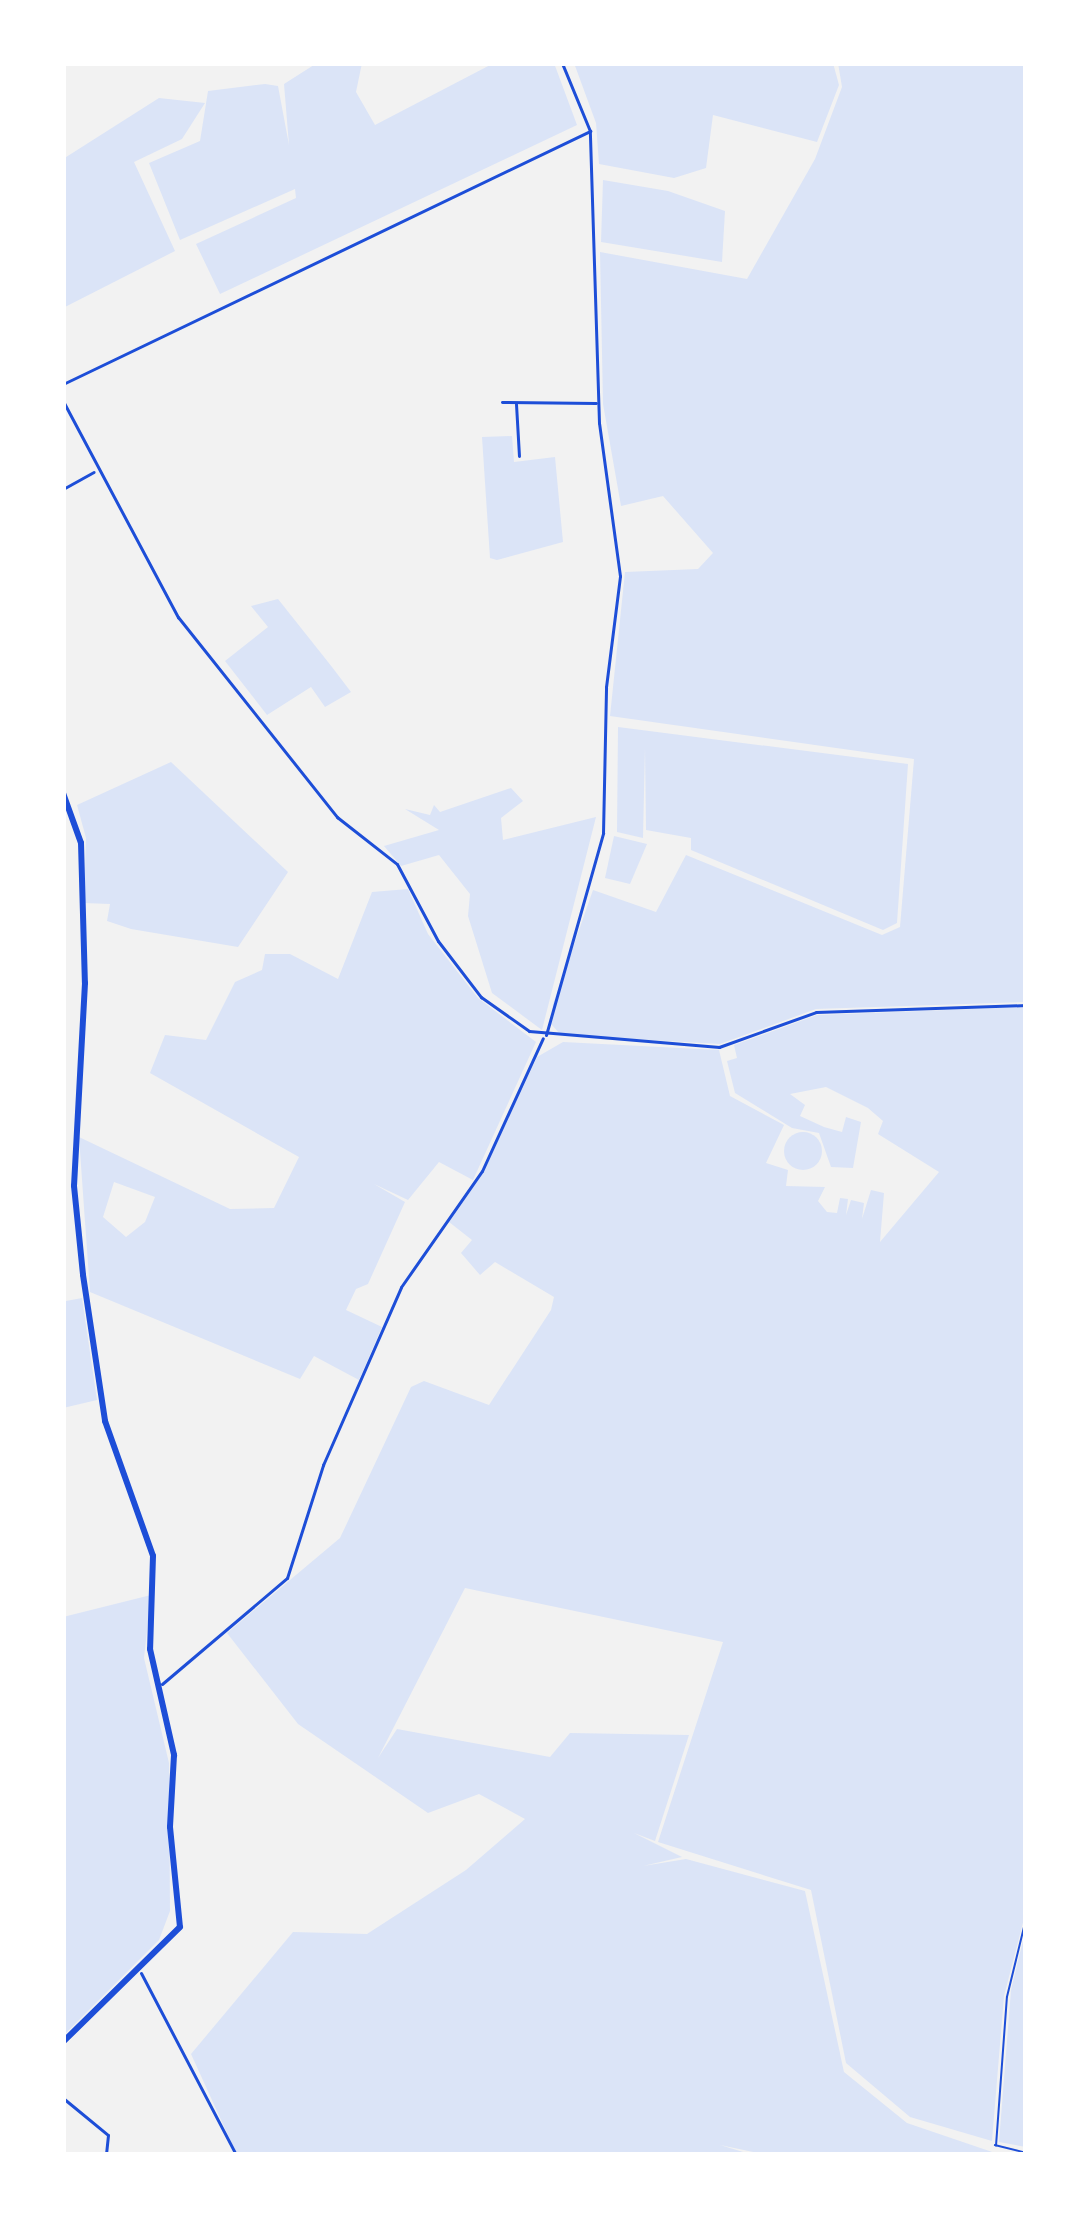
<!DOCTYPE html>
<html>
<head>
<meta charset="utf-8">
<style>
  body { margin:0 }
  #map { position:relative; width:1089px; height:2218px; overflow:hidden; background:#f2f2f2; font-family:"Space Grotesk",sans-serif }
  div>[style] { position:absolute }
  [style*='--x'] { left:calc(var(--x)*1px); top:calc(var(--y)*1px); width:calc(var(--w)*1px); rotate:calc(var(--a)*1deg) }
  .green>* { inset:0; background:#dbe4f7 }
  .round { border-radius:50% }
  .path>* { height:1.5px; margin:-0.75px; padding:0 0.75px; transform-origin:0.75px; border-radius:0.75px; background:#1d4ed8 }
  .minor>* { height:3px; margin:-1.5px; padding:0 1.5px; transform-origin:1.5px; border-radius:1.5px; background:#1d4ed8 }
  .secondary>* { height:6px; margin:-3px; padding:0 3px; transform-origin:3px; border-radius:3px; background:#1d4ed8 }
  span { translate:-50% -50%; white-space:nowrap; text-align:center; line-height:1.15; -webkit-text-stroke:10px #fff; paint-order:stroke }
  .frame { position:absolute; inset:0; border:66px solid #fff; pointer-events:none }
</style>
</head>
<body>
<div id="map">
  <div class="green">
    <div style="clip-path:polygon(317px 63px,362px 63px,356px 92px,375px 125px,494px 63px,554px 63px,577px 125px,220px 294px,196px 244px,296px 198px,295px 189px,180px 240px,149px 163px,200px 141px,208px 91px,265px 84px,278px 86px,289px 145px,284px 84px)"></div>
    <div style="clip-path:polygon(574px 63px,833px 63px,839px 85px,817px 142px,713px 115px,706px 168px,674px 178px,599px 164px,596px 123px)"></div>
    <div style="clip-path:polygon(838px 63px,1026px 63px,1026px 1002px,816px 1009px,720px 1044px,561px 1035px,551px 1024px,553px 1004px,593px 890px,656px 912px,686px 855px,882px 935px,900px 927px,914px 759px,610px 716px,625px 572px,698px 569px,713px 553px,663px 496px,621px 506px,603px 404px,600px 252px,747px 279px,815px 159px,842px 87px)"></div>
    <div style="clip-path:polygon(159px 98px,205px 103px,182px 139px,134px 162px,175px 251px,63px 308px,63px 159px)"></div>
    <div style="clip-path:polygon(603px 180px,668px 191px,725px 211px,722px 262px,601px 242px)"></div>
    <div style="clip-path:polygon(512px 436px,514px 462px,555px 457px,563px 542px,497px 560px,490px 558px,482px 437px)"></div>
    <div style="clip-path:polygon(278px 599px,332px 667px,351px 692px,325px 707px,311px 687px,267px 715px,225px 661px,268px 627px,251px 606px)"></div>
    <div style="clip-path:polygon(618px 727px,908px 764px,897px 923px,883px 930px,691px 850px,691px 838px,646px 830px,645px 748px,643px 838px,617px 832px)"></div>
    <div style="clip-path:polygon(171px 762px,288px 872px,238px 947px,131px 929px,107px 921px,110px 904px,84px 903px,86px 838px,77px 805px)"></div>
    <div style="clip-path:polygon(511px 788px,523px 801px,501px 818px,503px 840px,596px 817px,542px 1030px,492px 993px,468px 916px,470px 894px,439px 855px,401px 866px,384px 846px,439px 830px,405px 809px,430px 815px,434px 805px,440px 812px)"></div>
    <div style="clip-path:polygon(614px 836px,647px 844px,630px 884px,605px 878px)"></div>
    <div style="clip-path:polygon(evenodd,408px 889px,428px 934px,478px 998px,536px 1042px,473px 1180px,439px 1162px,408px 1200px,374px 1184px,405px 1202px,368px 1284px,356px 1289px,346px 1310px,382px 1327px,359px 1380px,314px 1356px,300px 1379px,90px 1292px,79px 1137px,230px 1209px,274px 1208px,299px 1157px,150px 1073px,165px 1035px,206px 1040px,235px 982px,262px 970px,265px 954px,290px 954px,338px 979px,372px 892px,408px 889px,114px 1182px,155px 1197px,145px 1222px,126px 1237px,103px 1217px,114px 1182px)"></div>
    <div style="clip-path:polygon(1026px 1007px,1026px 1911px,1004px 1996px,992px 2141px,910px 2117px,846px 2063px,811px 1890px,658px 1842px,723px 1642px,465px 1588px,378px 1758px,397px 1729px,550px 1757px,570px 1733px,689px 1735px,655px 1841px,634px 1833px,682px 1857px,643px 1866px,686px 1859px,805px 1891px,844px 2072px,907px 2123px,1001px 2155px,767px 2155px,720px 2145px,753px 2155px,237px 2155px,191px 2054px,293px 1932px,367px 1934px,466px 1870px,525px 1819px,479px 1794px,428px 1813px,298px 1724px,227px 1633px,340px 1538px,411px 1387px,424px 1381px,489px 1405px,551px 1310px,554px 1297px,495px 1262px,480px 1275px,461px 1253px,472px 1240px,449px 1222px,483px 1173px,537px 1057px,563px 1042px,719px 1050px,730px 1096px,784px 1125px,766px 1163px,788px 1170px,786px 1186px,825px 1187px,818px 1201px,827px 1212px,837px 1213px,840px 1198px,848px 1199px,846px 1215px,851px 1200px,864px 1203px,862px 1219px,871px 1190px,884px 1193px,880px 1242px,939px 1172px,878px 1134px,883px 1121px,868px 1108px,826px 1087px,790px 1094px,805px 1105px,800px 1116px,824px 1127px,842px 1132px,846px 1117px,861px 1122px,853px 1168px,831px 1167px,819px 1133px,792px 1128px,735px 1093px,727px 1061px,737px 1058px,734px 1045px,817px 1015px)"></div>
    <div class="round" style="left:784px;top:1132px;width:38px;height:38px"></div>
    <div style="clip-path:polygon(63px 1267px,66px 1301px,82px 1298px,97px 1400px,63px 1408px)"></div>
    <div style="clip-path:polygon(151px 1595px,144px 1658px,169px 1763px,170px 1911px,159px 1940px,63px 2036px,63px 1617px)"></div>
    <div style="clip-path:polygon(1026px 1928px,1026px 2147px,999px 2142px,1011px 1990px)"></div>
  </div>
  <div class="path">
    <div style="--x:995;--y:2145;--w:32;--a:14"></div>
    <div style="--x:996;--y:2146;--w:149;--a:-85.8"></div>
    <div style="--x:1007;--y:1997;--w:80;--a:-76.3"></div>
  </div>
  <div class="minor">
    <div style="--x:63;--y:384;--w:585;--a:-25.64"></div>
    <div style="--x:63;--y:401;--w:245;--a:62"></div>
    <div style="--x:178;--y:617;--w:256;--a:51.5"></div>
    <div style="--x:337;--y:817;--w:76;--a:38.1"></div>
    <div style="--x:397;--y:864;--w:87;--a:62"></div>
    <div style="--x:438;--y:941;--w:71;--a:52.5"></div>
    <div style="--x:481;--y:997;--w:59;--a:35.3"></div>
    <div style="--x:529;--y:1031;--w:191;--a:4.8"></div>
    <div style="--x:719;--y:1047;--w:103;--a:-19.8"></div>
    <div style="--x:816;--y:1012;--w:210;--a:-1.9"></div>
    <div style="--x:502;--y:402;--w:94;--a:0.6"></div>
    <div style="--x:516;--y:404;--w:52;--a:86.7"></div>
    <div style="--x:63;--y:489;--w:35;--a:-29"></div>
    <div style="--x:546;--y:1035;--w:210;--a:-74.2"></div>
    <div style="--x:603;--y:833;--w:146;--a:-88.8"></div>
    <div style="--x:606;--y:687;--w:112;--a:-82.8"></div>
    <div style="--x:620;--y:576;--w:154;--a:-97.8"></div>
    <div style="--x:599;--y:423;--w:292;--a:-91.8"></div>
    <div style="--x:590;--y:131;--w:74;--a:-112.4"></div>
    <div style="--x:162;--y:1684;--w:164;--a:-40.3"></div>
    <div style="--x:287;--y:1578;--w:119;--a:-72.3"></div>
    <div style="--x:323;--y:1465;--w:194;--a:-66.3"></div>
    <div style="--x:401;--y:1287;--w:141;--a:-55.1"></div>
    <div style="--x:482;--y:1171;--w:146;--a:-65.4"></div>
    <div style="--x:141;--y:1973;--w:205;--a:62.4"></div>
    <div style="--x:63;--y:2098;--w:58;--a:39.4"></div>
    <div style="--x:108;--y:2135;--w:20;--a:96"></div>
  </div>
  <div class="secondary">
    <div style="--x:63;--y:793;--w:53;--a:70.2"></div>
    <div style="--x:81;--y:843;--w:140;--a:88.4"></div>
    <div style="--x:85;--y:983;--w:203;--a:93.1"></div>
    <div style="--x:74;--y:1186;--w:89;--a:84.2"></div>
    <div style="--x:83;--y:1275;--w:148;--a:81.4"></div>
    <div style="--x:105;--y:1421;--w:143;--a:70.4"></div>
    <div style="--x:153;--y:1556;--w:93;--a:91.8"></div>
    <div style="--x:150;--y:1649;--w:109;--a:77.2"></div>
    <div style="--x:174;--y:1755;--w:72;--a:93.2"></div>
    <div style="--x:170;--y:1827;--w:100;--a:84.3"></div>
    <div style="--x:180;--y:1927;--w:164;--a:135.5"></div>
  </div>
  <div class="frame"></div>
</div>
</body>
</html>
